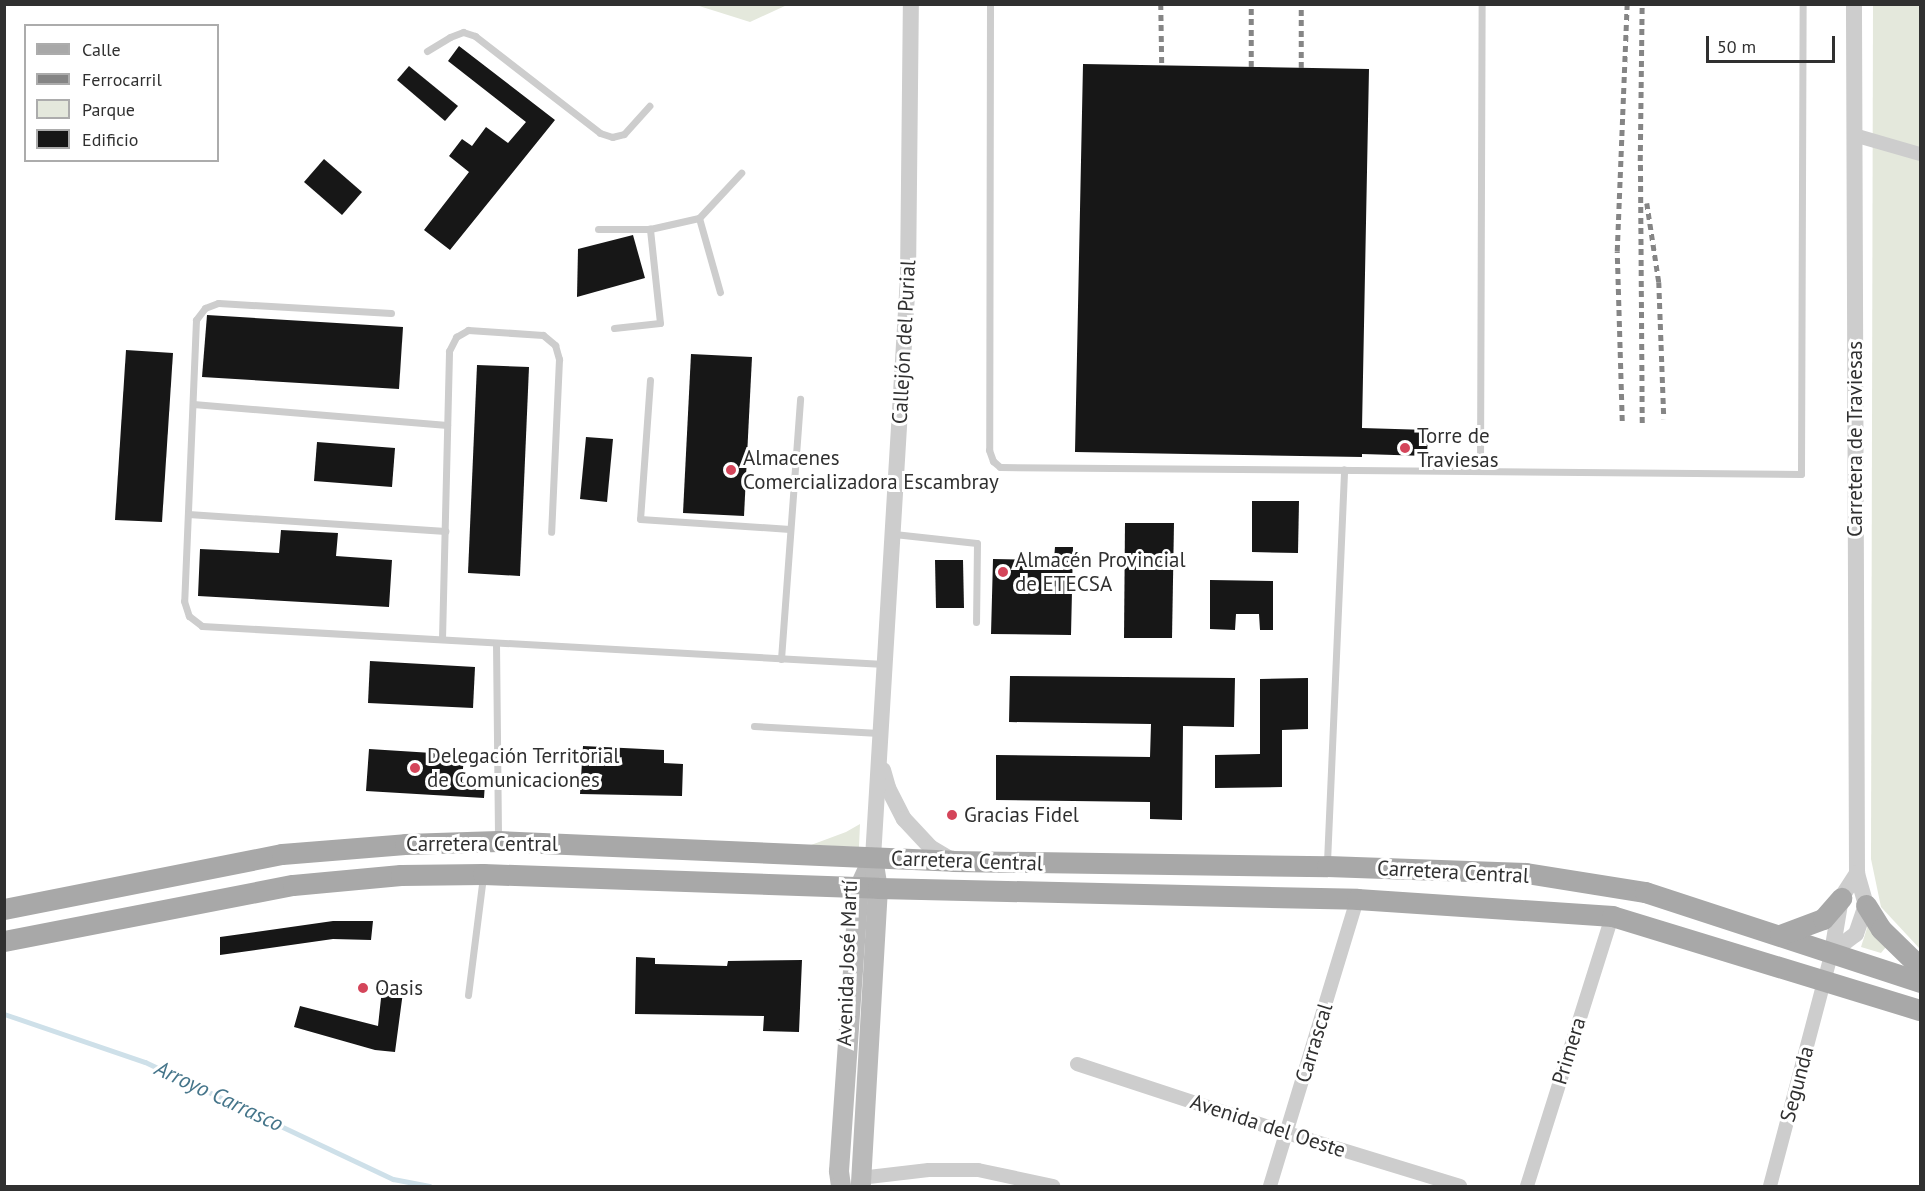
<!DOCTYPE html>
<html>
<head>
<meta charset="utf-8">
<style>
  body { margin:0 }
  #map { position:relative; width:1925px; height:1191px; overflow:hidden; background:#fff; font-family:"PT Sans",sans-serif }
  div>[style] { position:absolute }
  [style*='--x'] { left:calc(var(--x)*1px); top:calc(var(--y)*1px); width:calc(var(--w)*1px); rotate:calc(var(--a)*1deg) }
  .green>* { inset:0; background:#e4e8dc }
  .stream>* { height:5px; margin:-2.5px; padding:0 2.5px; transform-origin:2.5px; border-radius:2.5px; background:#cee0e9 }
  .building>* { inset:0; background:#171717 }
  .service>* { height:7px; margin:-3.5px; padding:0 3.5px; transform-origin:3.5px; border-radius:3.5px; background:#cdcdcd }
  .minor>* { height:14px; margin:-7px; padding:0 7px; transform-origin:7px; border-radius:7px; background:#cdcdcd }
  .tertiary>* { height:16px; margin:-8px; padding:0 8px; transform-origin:8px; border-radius:8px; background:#cdcdcd }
  .secondary>* { height:20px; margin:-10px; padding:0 10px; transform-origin:10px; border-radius:10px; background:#bababa }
  .primary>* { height:21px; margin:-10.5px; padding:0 10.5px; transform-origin:10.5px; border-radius:10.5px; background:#a8a8a8 }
  .rail>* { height:4.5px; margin-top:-2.25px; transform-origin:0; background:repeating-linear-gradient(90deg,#858585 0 6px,transparent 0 10.5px) }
  .dots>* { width:16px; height:16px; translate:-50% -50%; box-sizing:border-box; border:3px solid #fff; border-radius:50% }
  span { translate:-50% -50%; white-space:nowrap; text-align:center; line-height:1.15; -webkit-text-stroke:6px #fff; paint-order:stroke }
  .street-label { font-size:21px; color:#303030 }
  .poi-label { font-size:21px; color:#303030 }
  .left { translate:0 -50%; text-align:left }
  .water-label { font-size:22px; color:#45758a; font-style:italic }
  .frame { position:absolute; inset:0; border:6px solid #303030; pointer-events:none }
  .legend { position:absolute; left:24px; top:24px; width:195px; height:138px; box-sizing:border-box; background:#fff; border:2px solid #acacac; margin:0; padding:8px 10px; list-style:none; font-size:18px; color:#303030 }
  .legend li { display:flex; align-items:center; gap:12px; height:30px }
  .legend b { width:30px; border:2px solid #acacac }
  .scale { position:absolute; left:1706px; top:36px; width:129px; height:27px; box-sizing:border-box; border:3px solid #303030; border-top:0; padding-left:8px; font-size:18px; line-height:21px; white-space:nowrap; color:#303030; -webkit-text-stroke:4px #fff; paint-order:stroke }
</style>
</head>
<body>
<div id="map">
  <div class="green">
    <div style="clip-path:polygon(696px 5px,787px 5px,750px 22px)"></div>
    <div style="clip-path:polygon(1873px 5px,1920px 5px,1920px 949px,1881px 907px,1871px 859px)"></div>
    <div style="clip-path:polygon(860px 824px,859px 847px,811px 845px,846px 832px)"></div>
    <div style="clip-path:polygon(1868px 925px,1886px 947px,1881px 953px,1861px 947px)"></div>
  </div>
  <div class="stream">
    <div style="--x:4;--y:1014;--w:149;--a:18.8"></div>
    <div style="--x:145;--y:1062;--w:274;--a:25.3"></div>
    <div style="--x:393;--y:1179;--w:37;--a:11"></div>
  </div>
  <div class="building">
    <div style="clip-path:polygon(459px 46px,555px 120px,450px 250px,424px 230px,469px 172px,449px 156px,462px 139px,472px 146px,486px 127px,508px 143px,526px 122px,448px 61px)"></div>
    <div style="clip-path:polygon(1083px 64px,1369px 69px,1362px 428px,1428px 430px,1427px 456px,1362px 454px,1362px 457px,1075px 452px)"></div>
    <div style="clip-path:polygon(409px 66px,458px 106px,445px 121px,397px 80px)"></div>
    <div style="clip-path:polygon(324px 159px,362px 192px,342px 215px,304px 182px)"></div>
    <div style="clip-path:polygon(633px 235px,645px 278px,577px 297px,578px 249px)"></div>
    <div style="clip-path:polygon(207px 315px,403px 327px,399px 389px,202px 377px)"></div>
    <div style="clip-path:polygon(126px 350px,173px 353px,162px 522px,115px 520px)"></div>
    <div style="clip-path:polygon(691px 354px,752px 357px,744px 516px,683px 513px)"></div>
    <div style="clip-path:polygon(477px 365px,529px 367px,520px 576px,468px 573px)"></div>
    <div style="clip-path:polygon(586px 437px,613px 439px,607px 502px,580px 499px)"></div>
    <div style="clip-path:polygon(317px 442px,395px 448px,392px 487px,314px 481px)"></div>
    <div style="clip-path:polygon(1252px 501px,1299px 501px,1298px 553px,1252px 552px)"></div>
    <div style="clip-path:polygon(1125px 523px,1174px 523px,1172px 638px,1124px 638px)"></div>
    <div style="clip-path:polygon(281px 530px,338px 533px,336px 556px,392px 560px,389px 607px,198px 596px,200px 549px,279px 553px)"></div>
    <div style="clip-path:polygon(1055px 547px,1073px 547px,1071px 635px,991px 634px,993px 559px,1054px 560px)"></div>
    <div style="clip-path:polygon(935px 560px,963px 560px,964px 608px,936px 608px)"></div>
    <div style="clip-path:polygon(1210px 580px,1273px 581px,1273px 630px,1260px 630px,1259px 614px,1236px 614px,1235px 630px,1210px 629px)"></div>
    <div style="clip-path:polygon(370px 661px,475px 667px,473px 708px,368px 703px)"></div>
    <div style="clip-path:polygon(1010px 676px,1235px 678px,1234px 727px,1183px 726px,1182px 820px,1150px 819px,1150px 802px,996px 800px,996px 755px,1150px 757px,1151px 724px,1009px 722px)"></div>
    <div style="clip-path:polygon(1308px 678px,1308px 729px,1282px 730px,1282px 787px,1215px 788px,1215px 755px,1260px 754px,1260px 679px)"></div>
    <div style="clip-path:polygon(583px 746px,664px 750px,664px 763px,683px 764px,682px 796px,580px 794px)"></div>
    <div style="clip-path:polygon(369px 749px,464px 755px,462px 782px,485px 783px,484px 798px,366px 791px)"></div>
    <div style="clip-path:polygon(333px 921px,373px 921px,371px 940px,333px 939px,220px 955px,220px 937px)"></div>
    <div style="clip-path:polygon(636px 957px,655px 958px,655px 964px,727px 966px,728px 961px,802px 960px,799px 1032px,763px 1031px,764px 1016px,635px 1014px)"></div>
    <div style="clip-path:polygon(382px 989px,403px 992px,395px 1052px,375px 1050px,294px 1027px,300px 1006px,378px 1026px)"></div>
  </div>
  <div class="service">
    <div style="--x:990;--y:4;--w:446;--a:90.1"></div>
    <div style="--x:989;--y:450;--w:12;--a:70"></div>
    <div style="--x:993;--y:461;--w:9;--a:41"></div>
    <div style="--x:1000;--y:467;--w:801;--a:0.5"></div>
    <div style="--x:1801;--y:474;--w:470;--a:-89.8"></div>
    <div style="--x:427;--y:51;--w:27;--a:-31"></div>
    <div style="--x:450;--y:37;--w:14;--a:-21"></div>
    <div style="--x:463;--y:32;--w:13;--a:18"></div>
    <div style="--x:475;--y:36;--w:158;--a:37.8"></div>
    <div style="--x:600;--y:133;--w:13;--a:18"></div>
    <div style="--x:612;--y:137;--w:12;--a:-14"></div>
    <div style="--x:624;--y:134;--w:38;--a:-48"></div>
    <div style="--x:699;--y:218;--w:77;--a:74.2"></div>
    <div style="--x:598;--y:229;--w:52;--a:0"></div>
    <div style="--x:650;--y:229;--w:50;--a:-12.7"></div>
    <div style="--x:699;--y:218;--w:62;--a:-47"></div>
    <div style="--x:391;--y:313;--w:173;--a:-176.7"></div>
    <div style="--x:218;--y:303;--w:14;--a:159"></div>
    <div style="--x:205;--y:308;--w:15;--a:127"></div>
    <div style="--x:196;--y:320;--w:281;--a:92.4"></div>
    <div style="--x:184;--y:601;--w:16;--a:72"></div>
    <div style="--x:189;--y:616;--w:16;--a:38"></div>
    <div style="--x:202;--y:626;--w:683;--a:3.19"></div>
    <div style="--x:614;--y:328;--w:46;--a:-6.2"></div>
    <div style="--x:660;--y:323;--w:95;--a:-96.1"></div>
    <div style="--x:650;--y:380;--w:139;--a:94.1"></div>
    <div style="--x:640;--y:519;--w:150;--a:3.8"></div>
    <div style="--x:193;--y:404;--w:255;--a:4.7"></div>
    <div style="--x:1480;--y:471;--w:467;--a:-89.8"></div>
    <div style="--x:188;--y:514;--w:258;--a:3.8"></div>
    <div style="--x:894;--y:534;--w:83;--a:6.2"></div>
    <div style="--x:977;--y:543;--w:79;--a:90.7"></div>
    <div style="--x:442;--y:639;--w:288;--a:-88.6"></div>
    <div style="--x:449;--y:351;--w:16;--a:-63"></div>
    <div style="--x:456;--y:337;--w:14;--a:-30"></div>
    <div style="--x:468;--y:330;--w:75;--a:3.8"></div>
    <div style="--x:543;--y:335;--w:16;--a:40"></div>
    <div style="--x:555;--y:345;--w:15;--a:74"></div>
    <div style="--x:559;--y:359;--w:173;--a:92.6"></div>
    <div style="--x:496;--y:643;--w:195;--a:89.4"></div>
    <div style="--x:781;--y:659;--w:261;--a:-85.8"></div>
    <div style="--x:754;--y:726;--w:125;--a:3.2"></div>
    <div style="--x:1327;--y:862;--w:393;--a:-87.5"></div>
    <div style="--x:468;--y:995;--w:119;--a:-82.8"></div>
  </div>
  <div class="minor">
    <div style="--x:1854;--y:135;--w:69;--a:16.1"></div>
    <div style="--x:1077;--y:1064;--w:221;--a:18.2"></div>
    <div style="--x:1287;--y:1133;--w:181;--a:17"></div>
    <div style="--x:860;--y:1178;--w:69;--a:-6.6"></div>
    <div style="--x:929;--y:1170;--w:49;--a:0"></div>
    <div style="--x:978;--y:1170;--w:77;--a:12"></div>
    <div style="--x:1270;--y:1186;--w:300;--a:-73.1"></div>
    <div style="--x:1527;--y:1186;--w:283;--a:-72.5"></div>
    <div style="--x:1770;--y:1186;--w:242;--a:-75.2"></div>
  </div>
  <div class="tertiary">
    <div style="--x:883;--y:770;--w:19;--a:74"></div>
    <div style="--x:888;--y:788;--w:35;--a:63"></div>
    <div style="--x:904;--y:819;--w:38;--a:47"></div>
    <div style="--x:930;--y:847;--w:27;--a:31"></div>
    <div style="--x:873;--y:858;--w:581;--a:-86.55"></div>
    <div style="--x:908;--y:278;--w:274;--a:-89.4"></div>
    <div style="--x:1832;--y:952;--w:30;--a:-37"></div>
    <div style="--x:1856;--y:934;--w:31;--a:-71"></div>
    <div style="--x:1866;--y:905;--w:33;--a:-106"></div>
    <div style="--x:1857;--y:873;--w:869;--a:-90.2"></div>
    <div style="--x:1832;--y:952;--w:55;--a:-80.5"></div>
    <div style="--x:1841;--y:898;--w:30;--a:-57"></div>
  </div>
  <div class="secondary">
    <div style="--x:841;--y:1186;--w:15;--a:-98"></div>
    <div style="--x:839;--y:1171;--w:284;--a:-86"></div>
    <div style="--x:859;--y:888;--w:33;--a:-65"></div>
    <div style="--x:873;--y:858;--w:30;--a:81"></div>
    <div style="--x:878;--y:888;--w:298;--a:93.3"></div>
  </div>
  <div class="primary">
    <div style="--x:1866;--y:905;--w:28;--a:58"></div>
    <div style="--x:1881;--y:929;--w:54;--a:44.3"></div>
    <div style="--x:4;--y:909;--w:283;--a:-11.2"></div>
    <div style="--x:282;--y:854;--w:123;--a:-4.6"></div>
    <div style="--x:405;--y:844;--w:93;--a:-1.8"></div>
    <div style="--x:498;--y:841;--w:455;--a:2.5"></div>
    <div style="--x:953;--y:861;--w:374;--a:0.8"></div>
    <div style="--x:1327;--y:866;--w:199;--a:2"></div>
    <div style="--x:1526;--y:873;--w:121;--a:9.1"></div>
    <div style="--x:1645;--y:892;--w:289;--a:18.1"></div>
    <div style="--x:1780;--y:935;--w:46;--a:-20.4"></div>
    <div style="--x:1823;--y:919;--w:28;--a:-49"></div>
    <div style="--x:4;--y:941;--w:294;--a:-11"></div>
    <div style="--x:293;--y:885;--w:108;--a:-5.3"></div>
    <div style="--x:401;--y:875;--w:82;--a:-0.7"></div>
    <div style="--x:483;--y:874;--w:395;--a:2"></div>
    <div style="--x:878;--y:888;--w:479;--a:1.3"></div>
    <div style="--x:1357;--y:899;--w:256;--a:3.8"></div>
    <div style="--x:1612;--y:916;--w:322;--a:17"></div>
  </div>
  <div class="rail">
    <div style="--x:1161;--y:4;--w:62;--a:89.1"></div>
    <div style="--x:1251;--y:67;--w:63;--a:-90"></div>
    <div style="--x:1301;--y:68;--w:64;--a:-90"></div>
    <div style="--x:1647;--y:203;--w:80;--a:81.4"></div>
    <div style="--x:1659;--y:282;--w:137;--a:87.9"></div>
    <div style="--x:1622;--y:421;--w:170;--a:-91.7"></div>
    <div style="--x:1617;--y:251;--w:247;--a:-87.7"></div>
    <div style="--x:1642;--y:423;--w:262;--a:-90.4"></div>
    <div style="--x:1640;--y:161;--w:157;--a:-89.3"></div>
  </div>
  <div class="dots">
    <div style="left:1405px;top:448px;background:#d4455a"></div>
    <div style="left:731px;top:470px;background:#d4455a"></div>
    <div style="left:1003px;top:572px;background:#d4455a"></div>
    <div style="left:415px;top:768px;background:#d4455a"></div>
    <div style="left:952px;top:815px;background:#d4455a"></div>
    <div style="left:363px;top:988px;background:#d4455a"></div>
  </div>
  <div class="street-label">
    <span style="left:904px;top:342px;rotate:-87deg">Callejón del Purial</span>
    <span style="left:1855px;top:439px;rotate:-90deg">Carretera de Traviesas</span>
    <span style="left:482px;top:844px">Carretera Central</span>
    <span style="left:967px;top:861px;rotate:2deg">Carretera Central</span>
    <span style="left:1453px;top:872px;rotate:3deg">Carretera Central</span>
    <span style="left:847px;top:963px;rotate:-88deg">Avenida José Martí</span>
    <span style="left:1314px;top:1043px;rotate:-73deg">Carrascal</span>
    <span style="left:1569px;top:1051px;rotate:-73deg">Primera</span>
    <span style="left:1797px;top:1084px;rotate:-75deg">Segunda</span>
    <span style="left:1268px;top:1126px;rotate:18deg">Avenida del Oeste</span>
  </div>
  <div class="poi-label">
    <span class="left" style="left:1417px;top:448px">Torre de<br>Traviesas</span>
    <span class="left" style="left:743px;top:470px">Almacenes<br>Comercializadora Escambray</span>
    <span class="left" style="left:1015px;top:572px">Almacén Provincial<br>de ETECSA</span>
    <span class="left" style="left:427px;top:768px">Delegación Territorial<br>de Comunicaciones</span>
    <span class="left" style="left:964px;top:815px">Gracias Fidel</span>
    <span class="left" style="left:375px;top:988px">Oasis</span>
  </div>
  <div class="water-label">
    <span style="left:219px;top:1096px;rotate:25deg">Arroyo Carrasco</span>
  </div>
  <div class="frame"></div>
  <ul class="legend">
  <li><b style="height:8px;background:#a8a8a8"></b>Calle</li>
  <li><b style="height:8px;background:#858585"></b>Ferrocarril</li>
  <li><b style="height:16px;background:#e4e8dc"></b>Parque</li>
  <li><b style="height:16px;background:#171717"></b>Edificio</li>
  </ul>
  <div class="scale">50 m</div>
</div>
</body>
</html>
